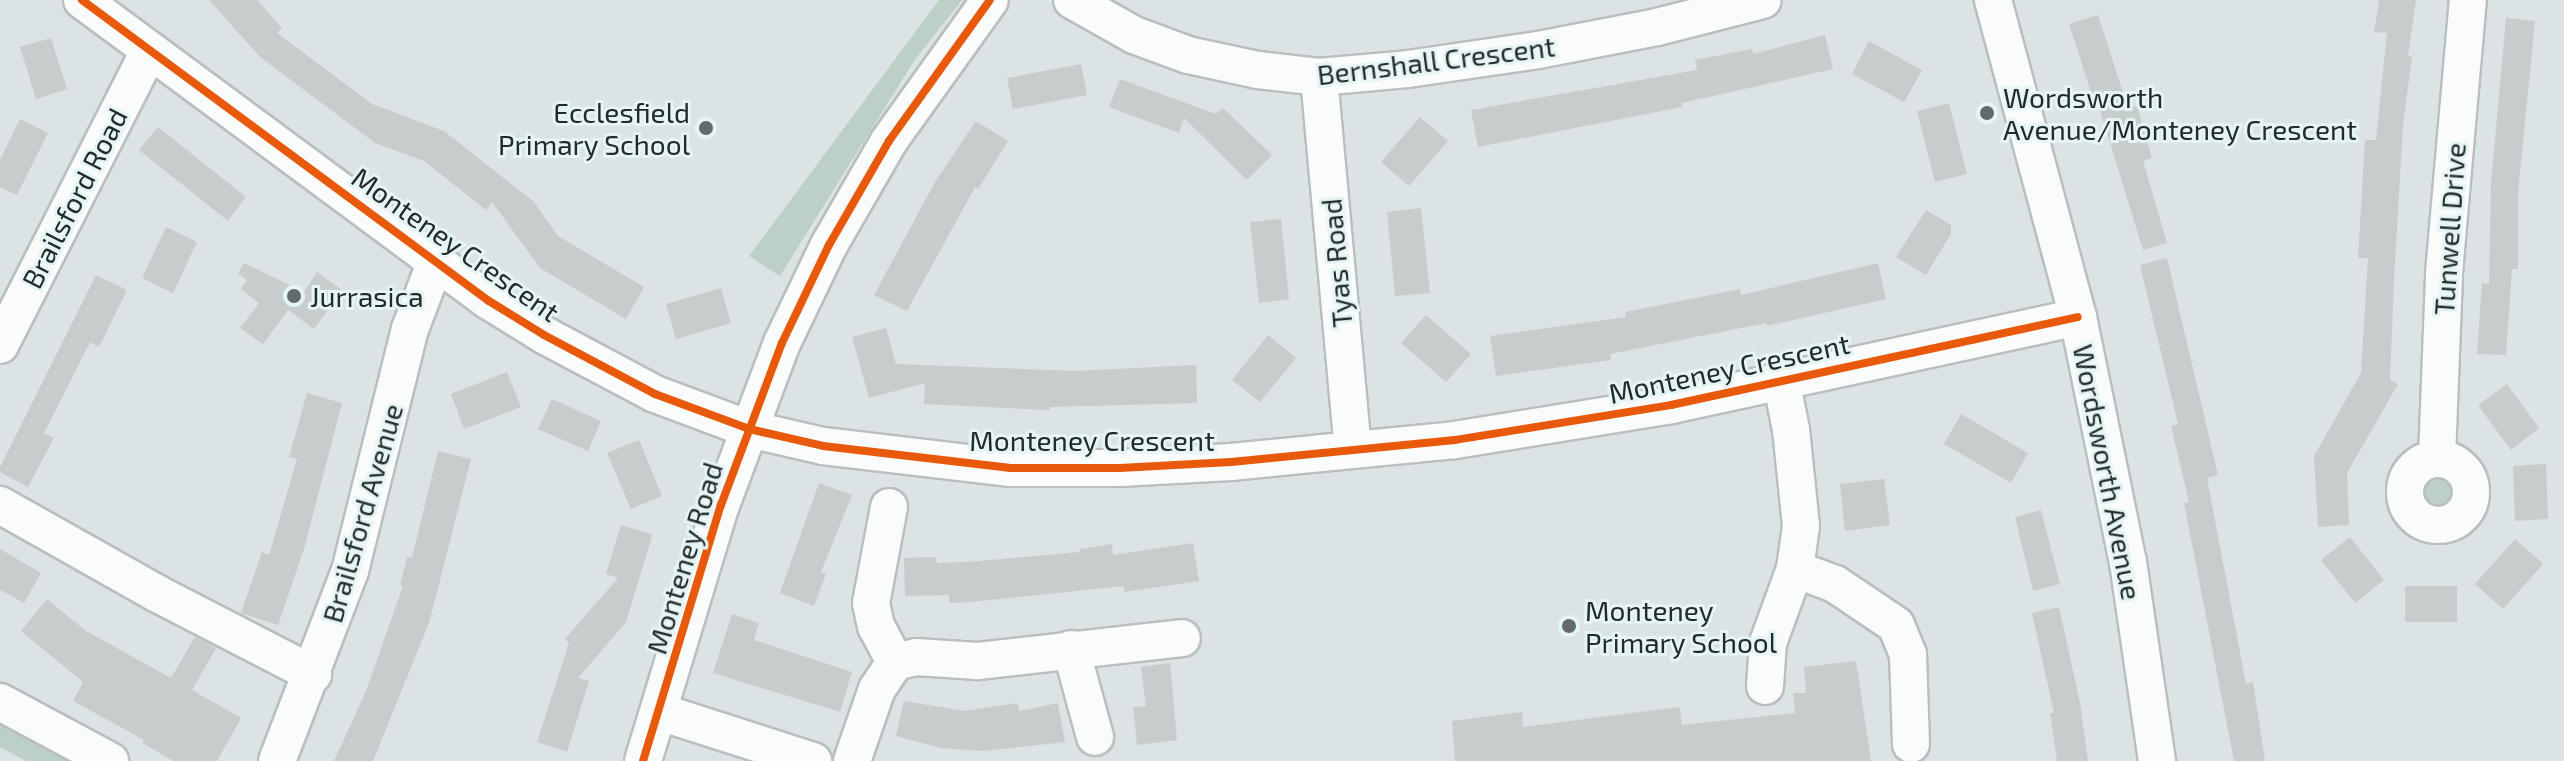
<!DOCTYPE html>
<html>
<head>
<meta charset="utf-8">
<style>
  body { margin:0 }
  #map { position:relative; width:2564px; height:761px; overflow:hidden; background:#dce3e4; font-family:"Exo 2",sans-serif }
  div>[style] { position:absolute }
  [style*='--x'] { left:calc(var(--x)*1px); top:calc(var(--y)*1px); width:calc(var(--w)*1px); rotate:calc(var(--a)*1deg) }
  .green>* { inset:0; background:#bcd0c7 }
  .round { border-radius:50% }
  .building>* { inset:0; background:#c7cccd }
  .roads { filter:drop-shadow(2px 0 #b9bebf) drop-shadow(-2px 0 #b9bebf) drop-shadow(0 2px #b9bebf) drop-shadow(0 -2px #b9bebf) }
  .minor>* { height:36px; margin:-18px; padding:0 18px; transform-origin:18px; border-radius:18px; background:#fafbfb }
  .minor>.ring { margin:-18px; padding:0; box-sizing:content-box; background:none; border:36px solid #fafbfb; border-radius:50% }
  .cycleway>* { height:8px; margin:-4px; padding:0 4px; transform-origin:4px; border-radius:4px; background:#e8590c }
  .dots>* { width:22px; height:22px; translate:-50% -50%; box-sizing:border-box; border:4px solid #e5f4f5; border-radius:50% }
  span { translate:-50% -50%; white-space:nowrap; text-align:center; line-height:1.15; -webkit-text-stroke:6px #e5f4f5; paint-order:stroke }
  .street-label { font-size:28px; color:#24292a }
  .poi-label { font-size:28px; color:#24292a }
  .left { translate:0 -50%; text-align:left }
  .right { translate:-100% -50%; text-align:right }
</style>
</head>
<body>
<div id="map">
  <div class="green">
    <div style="clip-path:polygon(939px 0,962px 0,914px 61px,780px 276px,749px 256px)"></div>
    <div class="round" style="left:2413px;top:469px;width:44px;height:44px"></div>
    <div style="clip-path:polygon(0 715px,81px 761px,26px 761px,0 747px)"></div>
  </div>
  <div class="building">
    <div style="clip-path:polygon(209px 0,257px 0,282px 28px,277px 33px,372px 104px,444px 131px,533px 201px,558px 236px,644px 287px,626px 319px,540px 268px,492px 202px,486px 210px,424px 161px,375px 143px,260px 57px)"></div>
    <div style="clip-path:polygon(2379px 0,2416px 0,2408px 56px,2412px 57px,2403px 125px,2394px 280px,2390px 380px,2398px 384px,2347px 473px,2349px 525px,2318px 527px,2314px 456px,2361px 373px,2368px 258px,2358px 258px,2365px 140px,2376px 140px,2387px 33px,2374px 32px)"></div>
    <div style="clip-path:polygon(2098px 15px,2128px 108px,2137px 106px,2152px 158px,2143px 161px,2167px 243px,2143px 250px,2095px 94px,2092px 95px,2069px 24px)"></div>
    <div style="clip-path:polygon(2506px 18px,2535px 21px,2518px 193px,2518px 269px,2512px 269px,2506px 355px,2477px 354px,2482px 283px,2489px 284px,2491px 183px)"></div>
    <div style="clip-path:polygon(1825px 35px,1833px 69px,1682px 103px,1682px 107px,1478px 147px,1471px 110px,1697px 70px,1695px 60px,1752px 49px,1753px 54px)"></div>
    <div style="clip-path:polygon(51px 38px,67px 89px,36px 99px,20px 47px)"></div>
    <div style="clip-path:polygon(1869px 41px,1922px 70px,1904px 102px,1852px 74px)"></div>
    <div style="clip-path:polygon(1081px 64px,1087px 95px,1013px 109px,1007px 78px)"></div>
    <div style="clip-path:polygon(1120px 79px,1216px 114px,1223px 108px,1272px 155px,1247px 180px,1184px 118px,1179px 133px,1109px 107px)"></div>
    <div style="clip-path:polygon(1949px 103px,1967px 174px,1935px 182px,1917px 111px)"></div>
    <div style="clip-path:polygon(1420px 117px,1448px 141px,1409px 186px,1381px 162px)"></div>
    <div style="clip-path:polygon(20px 119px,48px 133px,17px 195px,0 187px,0 160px)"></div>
    <div style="clip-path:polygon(976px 121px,1008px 141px,978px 189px,975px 187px,907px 311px,874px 295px,935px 182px)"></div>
    <div style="clip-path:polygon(158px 127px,246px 197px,228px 221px,139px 150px)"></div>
    <div style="clip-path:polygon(1421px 208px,1430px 293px,1395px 296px,1387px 212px)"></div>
    <div style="clip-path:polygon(1926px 210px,1951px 225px,1951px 234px,1926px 275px,1896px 257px)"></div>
    <div style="clip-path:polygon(1281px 219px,1289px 299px,1259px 303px,1250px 222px)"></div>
    <div style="clip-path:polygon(166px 227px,197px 242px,173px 293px,142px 278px)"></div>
    <div style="clip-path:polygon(2167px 258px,2218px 475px,2207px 478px,2246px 684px,2253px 682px,2265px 761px,2234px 761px,2184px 503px,2189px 502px,2171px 426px,2178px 424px,2140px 265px)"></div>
    <div style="clip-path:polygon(244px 263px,304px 292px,317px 272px,342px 290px,314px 329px,288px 310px,263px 344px,240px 328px,259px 303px,241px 289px,247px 280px,238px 273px)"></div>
    <div style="clip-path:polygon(1878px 263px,1886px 299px,1767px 326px,1766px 323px,1610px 354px,1611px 360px,1496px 376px,1490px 336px,1626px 317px,1625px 312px,1740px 289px,1741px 295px)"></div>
    <div style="clip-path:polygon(96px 275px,127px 290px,99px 347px,90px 342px,67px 388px,44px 433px,54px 438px,28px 487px,0 472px,0 467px)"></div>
    <div style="clip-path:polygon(721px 288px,731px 323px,676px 339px,666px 304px)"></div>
    <div style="clip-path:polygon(1426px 315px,1471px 354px,1446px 382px,1401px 343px)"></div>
    <div style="clip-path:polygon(886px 328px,896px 364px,1076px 371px,1196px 365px,1197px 403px,1050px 407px,1050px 410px,924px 404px,925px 383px,869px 398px,852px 337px)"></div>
    <div style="clip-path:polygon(1268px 335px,1296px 358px,1260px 402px,1232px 380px)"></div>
    <div style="clip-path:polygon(507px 372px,521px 407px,464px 429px,451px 394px)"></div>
    <div style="clip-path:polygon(2507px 384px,2539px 428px,2511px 450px,2478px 405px)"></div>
    <div style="clip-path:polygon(307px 393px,342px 403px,304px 549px,278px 625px,241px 613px,262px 552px,269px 555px,297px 459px,289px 457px)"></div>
    <div style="clip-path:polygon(552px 399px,601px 421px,588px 451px,538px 429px)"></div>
    <div style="clip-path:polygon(1961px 414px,2028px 453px,2011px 483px,1944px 444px)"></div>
    <div style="clip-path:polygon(639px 440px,662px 496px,631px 509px,607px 453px)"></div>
    <div style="clip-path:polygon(438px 451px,471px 459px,429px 623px,373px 761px,334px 761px,366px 691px,403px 586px,400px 585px,407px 557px,412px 558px)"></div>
    <div style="clip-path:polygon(2546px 464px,2548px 519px,2515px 521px,2513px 466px)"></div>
    <div style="clip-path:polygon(1884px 479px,1890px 525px,1845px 531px,1840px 484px)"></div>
    <div style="clip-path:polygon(819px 483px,852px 495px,821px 572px,826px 574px,814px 606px,780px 593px)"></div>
    <div style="clip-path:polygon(2041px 510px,2060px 584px,2033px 591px,2015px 517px)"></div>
    <div style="clip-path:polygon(621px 525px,652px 534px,651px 540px,626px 622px,578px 678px,589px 681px,567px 752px,537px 742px,569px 643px,565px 639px,618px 578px,606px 574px)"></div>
    <div style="clip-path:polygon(2350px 537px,2384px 580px,2355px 603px,2321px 560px)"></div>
    <div style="clip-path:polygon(2515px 539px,2543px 564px,2503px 609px,2475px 584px)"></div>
    <div style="clip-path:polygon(1193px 543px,1199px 581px,1124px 592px,1124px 586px,971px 602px,949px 603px,949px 595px,905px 596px,904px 558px,936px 557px,937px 563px,968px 562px,1080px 552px,1080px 549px,1112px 544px,1113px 555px)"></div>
    <div style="clip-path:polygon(0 549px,41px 573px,24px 603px,0 590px)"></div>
    <div style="clip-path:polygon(2405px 586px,2457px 586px,2457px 622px,2405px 622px)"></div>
    <div style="clip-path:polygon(47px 599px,86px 631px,171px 678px,195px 637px,216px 648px,192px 690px,241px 718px,217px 761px,174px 761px,142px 743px,144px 740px,73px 701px,83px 682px,21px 631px)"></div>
    <div style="clip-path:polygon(2059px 607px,2080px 703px,2088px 761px,2057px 761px,2050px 713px,2054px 713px,2032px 613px)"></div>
    <div style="clip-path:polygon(732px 614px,759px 623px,754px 640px,852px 672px,840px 712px,713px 673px)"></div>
    <div style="clip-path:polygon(1856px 661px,1871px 761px,1455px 761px,1452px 721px,1522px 712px,1523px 727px,1680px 707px,1682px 725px,1795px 713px,1793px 693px,1806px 693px,1804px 667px)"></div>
    <div style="clip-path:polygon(1170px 663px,1177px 740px,1137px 745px,1133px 707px,1146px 706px,1141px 667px)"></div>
    <div style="clip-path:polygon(904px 701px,964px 711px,1018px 703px,1019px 711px,1058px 703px,1065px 742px,983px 751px,941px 748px,896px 736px)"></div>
  </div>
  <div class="roads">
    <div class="minor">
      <div style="--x:82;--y:0;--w:506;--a:36.49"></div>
      <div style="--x:489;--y:301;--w:65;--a:31.7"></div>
      <div style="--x:544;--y:335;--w:126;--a:28"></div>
      <div style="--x:655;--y:394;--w:100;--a:20.4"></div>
      <div style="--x:749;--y:429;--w:76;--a:12.9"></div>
      <div style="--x:823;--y:446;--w:187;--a:6.7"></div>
      <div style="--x:1009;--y:468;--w:111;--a:0"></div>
      <div style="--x:1120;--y:468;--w:111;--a:-3.1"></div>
      <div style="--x:1231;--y:462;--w:225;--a:-5.6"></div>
      <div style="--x:1455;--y:440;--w:219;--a:-9.2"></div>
      <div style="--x:1671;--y:405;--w:416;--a:-12.2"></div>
      <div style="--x:1072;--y:0;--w:71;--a:29.4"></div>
      <div style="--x:1134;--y:35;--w:58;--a:20.3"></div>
      <div style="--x:1188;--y:55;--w:72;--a:12.1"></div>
      <div style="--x:1258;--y:70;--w:61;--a:6.5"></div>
      <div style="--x:1319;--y:77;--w:89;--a:-5.1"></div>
      <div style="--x:1408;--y:69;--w:131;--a:-8.3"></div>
      <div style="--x:1538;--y:50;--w:121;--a:-10.9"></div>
      <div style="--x:1657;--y:27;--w:109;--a:-14.3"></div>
      <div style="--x:1993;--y:0;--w:328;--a:75"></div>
      <div style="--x:2078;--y:317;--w:250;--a:78.5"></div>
      <div style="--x:2128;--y:562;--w:201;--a:81.7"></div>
      <div style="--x:1319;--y:77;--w:374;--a:84.8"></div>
      <div style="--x:0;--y:345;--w:330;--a:-63.1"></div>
      <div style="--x:2437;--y:458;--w:185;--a:-87.8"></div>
      <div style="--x:2444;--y:273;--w:274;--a:-85"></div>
      <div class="ring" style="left:2405px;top:459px;width:30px;height:30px"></div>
      <div style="--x:0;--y:505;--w:179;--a:29.4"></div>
      <div style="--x:156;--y:593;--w:177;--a:27.3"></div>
      <div style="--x:889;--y:507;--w:98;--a:100.6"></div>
      <div style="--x:871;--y:603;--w:24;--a:78"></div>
      <div style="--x:876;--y:626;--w:41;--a:62.2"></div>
      <div style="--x:1795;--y:569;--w:43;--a:20.6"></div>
      <div style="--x:1835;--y:584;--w:73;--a:33.9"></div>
      <div style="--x:1896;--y:625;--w:31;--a:68"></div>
      <div style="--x:1908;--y:654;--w:90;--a:88.1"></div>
      <div style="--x:1071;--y:649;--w:91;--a:74.7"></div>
      <div style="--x:1765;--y:686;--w:43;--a:-86"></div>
      <div style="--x:1768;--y:643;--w:79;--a:-70"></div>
      <div style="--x:1795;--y:569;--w:43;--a:-82.1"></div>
      <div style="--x:1801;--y:526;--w:97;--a:-95.9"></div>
      <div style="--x:1791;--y:430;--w:52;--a:-101.1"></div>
      <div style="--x:0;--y:702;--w:125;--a:28.2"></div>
      <div style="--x:660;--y:712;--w:161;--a:17.8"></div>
      <div style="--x:277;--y:761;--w:204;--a:-69"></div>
      <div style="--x:350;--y:571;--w:249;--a:-76.1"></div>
      <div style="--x:410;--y:329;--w:73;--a:-69.1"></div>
      <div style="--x:643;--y:761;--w:268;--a:-73.1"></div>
      <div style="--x:721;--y:505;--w:173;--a:-69.4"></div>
      <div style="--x:782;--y:343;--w:109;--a:-64.4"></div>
      <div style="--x:829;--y:245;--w:120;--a:-60"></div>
      <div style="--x:889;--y:141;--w:173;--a:-54.4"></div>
      <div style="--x:852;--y:761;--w:76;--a:-70.9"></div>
      <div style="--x:877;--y:689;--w:32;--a:-56"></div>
      <div style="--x:895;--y:662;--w:22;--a:-13"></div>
      <div style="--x:916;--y:657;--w:62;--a:3.7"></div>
      <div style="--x:978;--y:661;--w:205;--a:-6.4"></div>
    </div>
  </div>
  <div class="cycleway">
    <div style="--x:82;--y:0;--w:506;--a:36.49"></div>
    <div style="--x:489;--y:301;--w:65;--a:31.7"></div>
    <div style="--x:544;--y:335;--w:126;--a:28"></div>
    <div style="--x:655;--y:394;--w:100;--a:20.4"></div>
    <div style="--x:749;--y:429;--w:76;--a:12.9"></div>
    <div style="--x:823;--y:446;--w:187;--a:6.7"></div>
    <div style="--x:1009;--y:468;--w:111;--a:0"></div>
    <div style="--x:1120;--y:468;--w:111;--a:-3.1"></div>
    <div style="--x:1231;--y:462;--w:225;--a:-5.6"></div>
    <div style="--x:1455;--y:440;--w:219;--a:-9.2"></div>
    <div style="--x:1671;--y:405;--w:416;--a:-12.2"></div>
    <div style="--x:643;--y:761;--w:268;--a:-73.1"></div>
    <div style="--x:721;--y:505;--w:173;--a:-69.4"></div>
    <div style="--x:782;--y:343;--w:109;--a:-64.4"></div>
    <div style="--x:829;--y:245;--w:120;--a:-60"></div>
    <div style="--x:889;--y:141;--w:173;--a:-54.4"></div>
  </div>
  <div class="dots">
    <div style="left:1987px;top:113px;background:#646a6b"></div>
    <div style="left:706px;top:128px;background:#646a6b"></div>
    <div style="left:294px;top:296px;background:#646a6b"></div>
    <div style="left:1569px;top:626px;background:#646a6b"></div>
  </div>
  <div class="street-label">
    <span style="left:1436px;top:60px;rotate:-7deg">Bernshall Crescent</span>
    <span style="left:74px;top:198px;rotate:-63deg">Brailsford Road</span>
    <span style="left:2449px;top:229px;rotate:-86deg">Tunwell Drive</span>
    <span style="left:456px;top:244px;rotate:35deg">Monteney Crescent</span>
    <span style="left:1336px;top:263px;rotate:-95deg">Tyas Road</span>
    <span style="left:1729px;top:368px;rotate:-12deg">Monteney Crescent</span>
    <span style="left:1092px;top:440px">Monteney Crescent</span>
    <span style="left:2108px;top:472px;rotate:79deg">Wordsworth Avenue</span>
    <span style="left:362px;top:513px;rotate:-74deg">Brailsford Avenue</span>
    <span style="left:684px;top:558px;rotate:-73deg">Monteney Road</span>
  </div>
  <div class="poi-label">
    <span class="left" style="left:2003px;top:113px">Wordsworth<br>Avenue/Monteney Crescent</span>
    <span class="right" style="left:690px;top:128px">Ecclesfield<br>Primary School</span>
    <span class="left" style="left:310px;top:296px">Jurrasica</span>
    <span class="left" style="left:1585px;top:626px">Monteney<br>Primary School</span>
  </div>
</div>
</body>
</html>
